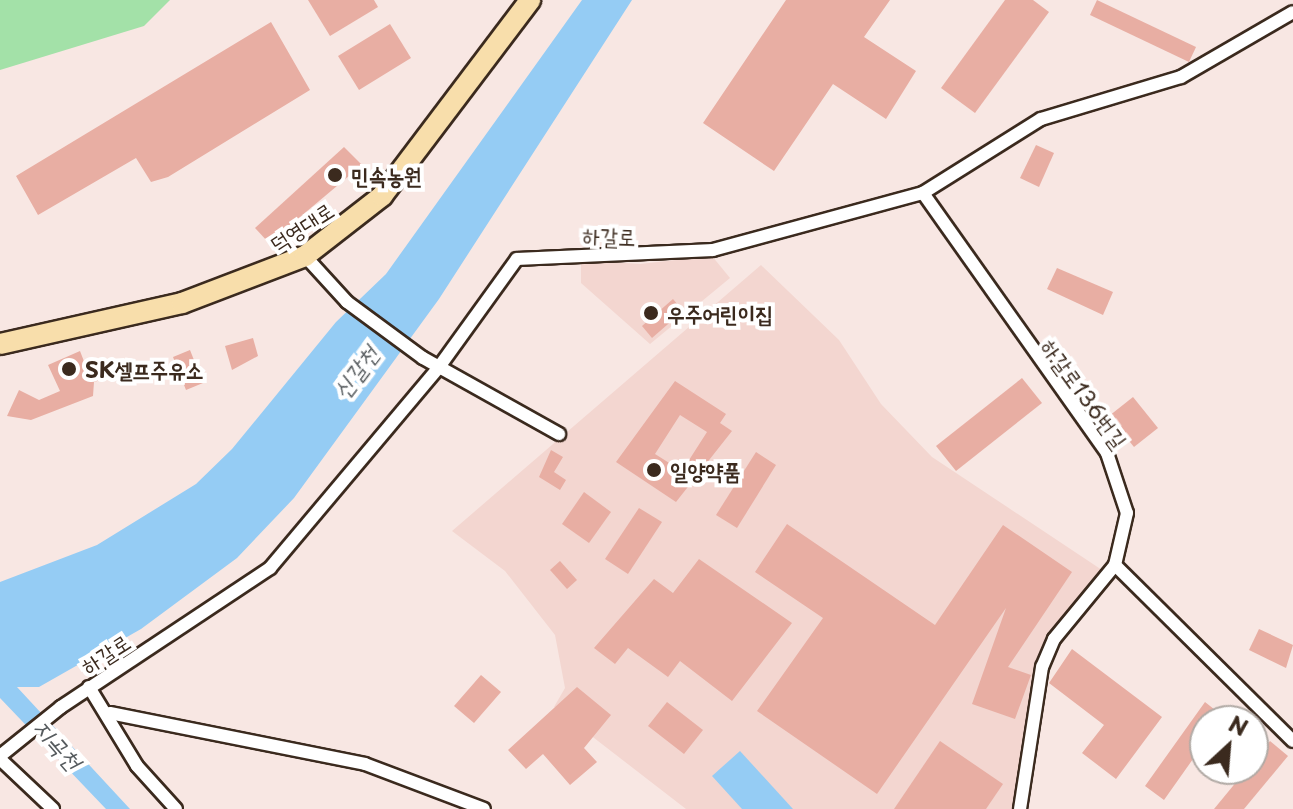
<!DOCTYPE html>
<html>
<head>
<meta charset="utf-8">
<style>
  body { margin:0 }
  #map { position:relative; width:1293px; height:809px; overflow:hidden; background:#f8e7e3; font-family:"Playpen Sans","Poor Story",sans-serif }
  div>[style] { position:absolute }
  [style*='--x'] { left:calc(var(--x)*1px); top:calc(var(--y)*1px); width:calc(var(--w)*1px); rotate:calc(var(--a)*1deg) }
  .built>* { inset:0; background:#f3d6d0 }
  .green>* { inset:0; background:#a3e1a8 }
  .water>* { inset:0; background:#95ccf4 }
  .building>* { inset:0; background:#e8aea3 }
  .roads { filter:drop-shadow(2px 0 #3b2a1e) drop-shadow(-2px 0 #3b2a1e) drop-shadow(0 2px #3b2a1e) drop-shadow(0 -2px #3b2a1e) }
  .minor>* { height:12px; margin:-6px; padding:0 6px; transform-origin:6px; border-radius:6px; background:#fff }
  .primary>* { height:20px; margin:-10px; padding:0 10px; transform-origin:10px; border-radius:10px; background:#f8deab }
  .dots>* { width:22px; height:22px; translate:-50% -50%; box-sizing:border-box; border:4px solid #fff; border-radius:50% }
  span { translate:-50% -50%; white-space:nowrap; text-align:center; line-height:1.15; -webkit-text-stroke:8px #fff; paint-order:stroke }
  .poi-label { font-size:22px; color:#3b2a1e; font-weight:700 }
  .left { translate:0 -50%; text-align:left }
  .street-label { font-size:22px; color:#3b2a1e }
  .water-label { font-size:24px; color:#565b5e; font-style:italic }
  .north { position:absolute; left:1189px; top:705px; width:80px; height:80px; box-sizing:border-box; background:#fff; border:2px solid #b1aaa5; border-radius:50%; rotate:26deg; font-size:22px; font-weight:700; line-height:32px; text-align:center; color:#3b2a1e }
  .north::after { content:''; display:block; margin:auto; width:28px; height:36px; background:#3b2a1e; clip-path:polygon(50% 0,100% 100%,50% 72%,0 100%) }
</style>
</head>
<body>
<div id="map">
  <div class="built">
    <div style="clip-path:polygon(712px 256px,730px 278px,650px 344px,581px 283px,581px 260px,640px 264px)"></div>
    <div style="clip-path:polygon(761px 265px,839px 340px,881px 404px,932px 457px,1102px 570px,1051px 638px,1036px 674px,1013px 809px,686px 809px,554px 707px,565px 688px,555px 635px,505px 571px,452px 531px)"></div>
  </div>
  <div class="green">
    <div style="clip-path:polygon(0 0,170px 0,144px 26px,0 70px)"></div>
  </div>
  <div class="water">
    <div style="clip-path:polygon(582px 0,632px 0,439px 299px,294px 498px,237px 558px,141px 629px,39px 687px,17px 687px,130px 809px,106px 809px,0 698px,0 582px,97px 545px,196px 484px,232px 449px,336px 322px,386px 274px)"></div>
    <div style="clip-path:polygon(740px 751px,793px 809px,742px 809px,712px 776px)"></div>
  </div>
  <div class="building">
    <div style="clip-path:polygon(308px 0,374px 0,378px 7px,330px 36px)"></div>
    <div style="clip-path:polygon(786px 0,890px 0,864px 37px,916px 71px,886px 119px,833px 84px,774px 171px,703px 123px)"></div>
    <div style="clip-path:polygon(1005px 0,1033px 0,1049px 12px,975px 113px,941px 88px)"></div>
    <div style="clip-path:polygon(1097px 0,1196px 47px,1189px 62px,1090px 15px)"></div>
    <div style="clip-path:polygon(271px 22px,310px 90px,168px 177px,151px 182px,136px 158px,38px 215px,16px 176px)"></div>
    <div style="clip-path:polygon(390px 24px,411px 58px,359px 90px,338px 56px)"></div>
    <div style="clip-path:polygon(1036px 145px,1054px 153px,1039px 187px,1020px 178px)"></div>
    <div style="clip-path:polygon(344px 147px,362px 165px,269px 243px,255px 228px)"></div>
    <div style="clip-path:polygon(1057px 268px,1113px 292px,1103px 315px,1047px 289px)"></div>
    <div style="clip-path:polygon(673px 299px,683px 311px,652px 338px,642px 326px)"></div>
    <div style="clip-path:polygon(253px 338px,258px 356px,232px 370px,225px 346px)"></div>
    <div style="clip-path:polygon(190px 350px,203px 383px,186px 390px,173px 357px)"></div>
    <div style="clip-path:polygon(80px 351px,87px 369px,125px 372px,94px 382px,93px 396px,31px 420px,7px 416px,19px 390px,39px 400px,60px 391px,48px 365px)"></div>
    <div style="clip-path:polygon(1022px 378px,1042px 403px,956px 471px,936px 446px)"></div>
    <div style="clip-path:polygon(evenodd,675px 381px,726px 414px,720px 423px,732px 431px,676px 502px,616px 462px,675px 381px,680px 415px,707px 432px,682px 471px,655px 454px,680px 415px)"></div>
    <div style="clip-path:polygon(1133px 397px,1158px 428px,1134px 447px,1109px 416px)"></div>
    <div style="clip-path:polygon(551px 450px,563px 457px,554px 472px,566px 480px,560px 490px,539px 477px)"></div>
    <div style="clip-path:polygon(756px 452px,776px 465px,737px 528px,716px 515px)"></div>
    <div style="clip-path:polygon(584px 492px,611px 512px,589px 543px,562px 524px)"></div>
    <div style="clip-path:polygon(639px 508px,662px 522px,628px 574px,605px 559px)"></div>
    <div style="clip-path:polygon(787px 524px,935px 625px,1003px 525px,1072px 572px,1008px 667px,1031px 675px,1015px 719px,972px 704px,1006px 608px,877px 794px,757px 711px,823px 618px,755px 572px)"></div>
    <div style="clip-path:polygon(699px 559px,792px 623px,732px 701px,680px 661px,668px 677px,628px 648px,615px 664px,594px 648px,654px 579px,673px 593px)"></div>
    <div style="clip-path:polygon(560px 561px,577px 580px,567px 589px,550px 570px)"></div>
    <div style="clip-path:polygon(1259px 629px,1293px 645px,1286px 668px,1249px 650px)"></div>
    <div style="clip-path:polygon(1072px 649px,1162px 717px,1116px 779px,1082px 753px,1104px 725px,1049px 683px)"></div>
    <div style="clip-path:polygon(481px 675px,501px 692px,474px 723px,454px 706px)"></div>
    <div style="clip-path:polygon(577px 687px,611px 715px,584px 748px,597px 762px,570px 785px,543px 754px,526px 769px,508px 750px)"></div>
    <div style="clip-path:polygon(667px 702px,703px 730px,684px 754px,648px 726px)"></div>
    <div style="clip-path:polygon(1205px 702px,1229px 721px,1205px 721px,1205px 742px,1164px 800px,1145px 786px)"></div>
    <div style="clip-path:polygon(940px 741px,1003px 784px,986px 809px,894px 809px)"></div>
    <div style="clip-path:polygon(1270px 741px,1288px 756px,1244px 809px,1214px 809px)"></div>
  </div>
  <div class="roads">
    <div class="minor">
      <div style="--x:923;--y:193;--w:319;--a:54.7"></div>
      <div style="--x:1107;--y:453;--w:63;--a:71.6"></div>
      <div style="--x:1127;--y:513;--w:53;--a:103"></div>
      <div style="--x:1115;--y:565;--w:96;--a:129.5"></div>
      <div style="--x:1054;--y:639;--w:30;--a:113"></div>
      <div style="--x:1042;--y:667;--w:144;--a:98.8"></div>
      <div style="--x:305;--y:256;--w:62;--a:47.6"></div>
      <div style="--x:347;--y:302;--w:94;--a:36.4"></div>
      <div style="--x:423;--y:358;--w:156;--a:29.2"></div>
      <div style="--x:1115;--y:565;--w:250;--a:44.7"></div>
      <div style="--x:89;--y:687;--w:92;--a:58.7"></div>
      <div style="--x:137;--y:766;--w:58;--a:47.8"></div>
      <div style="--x:110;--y:713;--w:260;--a:11.3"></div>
      <div style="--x:365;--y:764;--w:127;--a:20.7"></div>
      <div style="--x:0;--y:756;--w:78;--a:-38.8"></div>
      <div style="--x:61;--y:707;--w:251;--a:-33.6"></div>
      <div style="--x:270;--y:568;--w:263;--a:-49.9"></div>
      <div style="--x:439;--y:367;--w:133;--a:-54.2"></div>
      <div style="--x:517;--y:259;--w:196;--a:-2.6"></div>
      <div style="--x:713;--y:250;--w:218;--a:-15.2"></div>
      <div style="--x:923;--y:193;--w:139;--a:-32.1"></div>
      <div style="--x:1041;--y:119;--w:146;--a:-16.7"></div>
      <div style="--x:1181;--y:77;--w:129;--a:-30.1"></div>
      <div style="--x:0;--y:759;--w:73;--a:43.3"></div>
    </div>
    <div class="primary">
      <div style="--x:0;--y:344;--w:187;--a:-12.7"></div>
      <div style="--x:182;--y:303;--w:132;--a:-20.9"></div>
      <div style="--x:305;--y:256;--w:98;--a:-37.9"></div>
      <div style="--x:382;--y:196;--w:246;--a:-52.9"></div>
    </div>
  </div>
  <div class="dots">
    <div style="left:335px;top:175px;background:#3b2a1e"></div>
    <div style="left:651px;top:313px;background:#3b2a1e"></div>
    <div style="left:69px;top:369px;background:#3b2a1e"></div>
    <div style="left:654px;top:470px;background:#3b2a1e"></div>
  </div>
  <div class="poi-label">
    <span class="left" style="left:351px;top:175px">민속농원</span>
    <span class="left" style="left:667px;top:313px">우주어린이집</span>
    <span class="left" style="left:85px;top:369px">SK셀프주유소</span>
    <span class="left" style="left:670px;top:470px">일양약품</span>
  </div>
  <div class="street-label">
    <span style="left:301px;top:226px;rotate:-33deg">덕영대로</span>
    <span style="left:609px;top:235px;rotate:2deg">하갈로</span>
    <span style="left:1085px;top:393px;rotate:54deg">하갈로136번길</span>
    <span style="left:105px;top:653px;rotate:-33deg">하갈로</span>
  </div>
  <div class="water-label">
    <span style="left:355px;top:372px;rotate:-53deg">신갈천</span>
    <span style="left:58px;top:744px;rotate:49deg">지곡천</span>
  </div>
  <div class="north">N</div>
</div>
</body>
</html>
